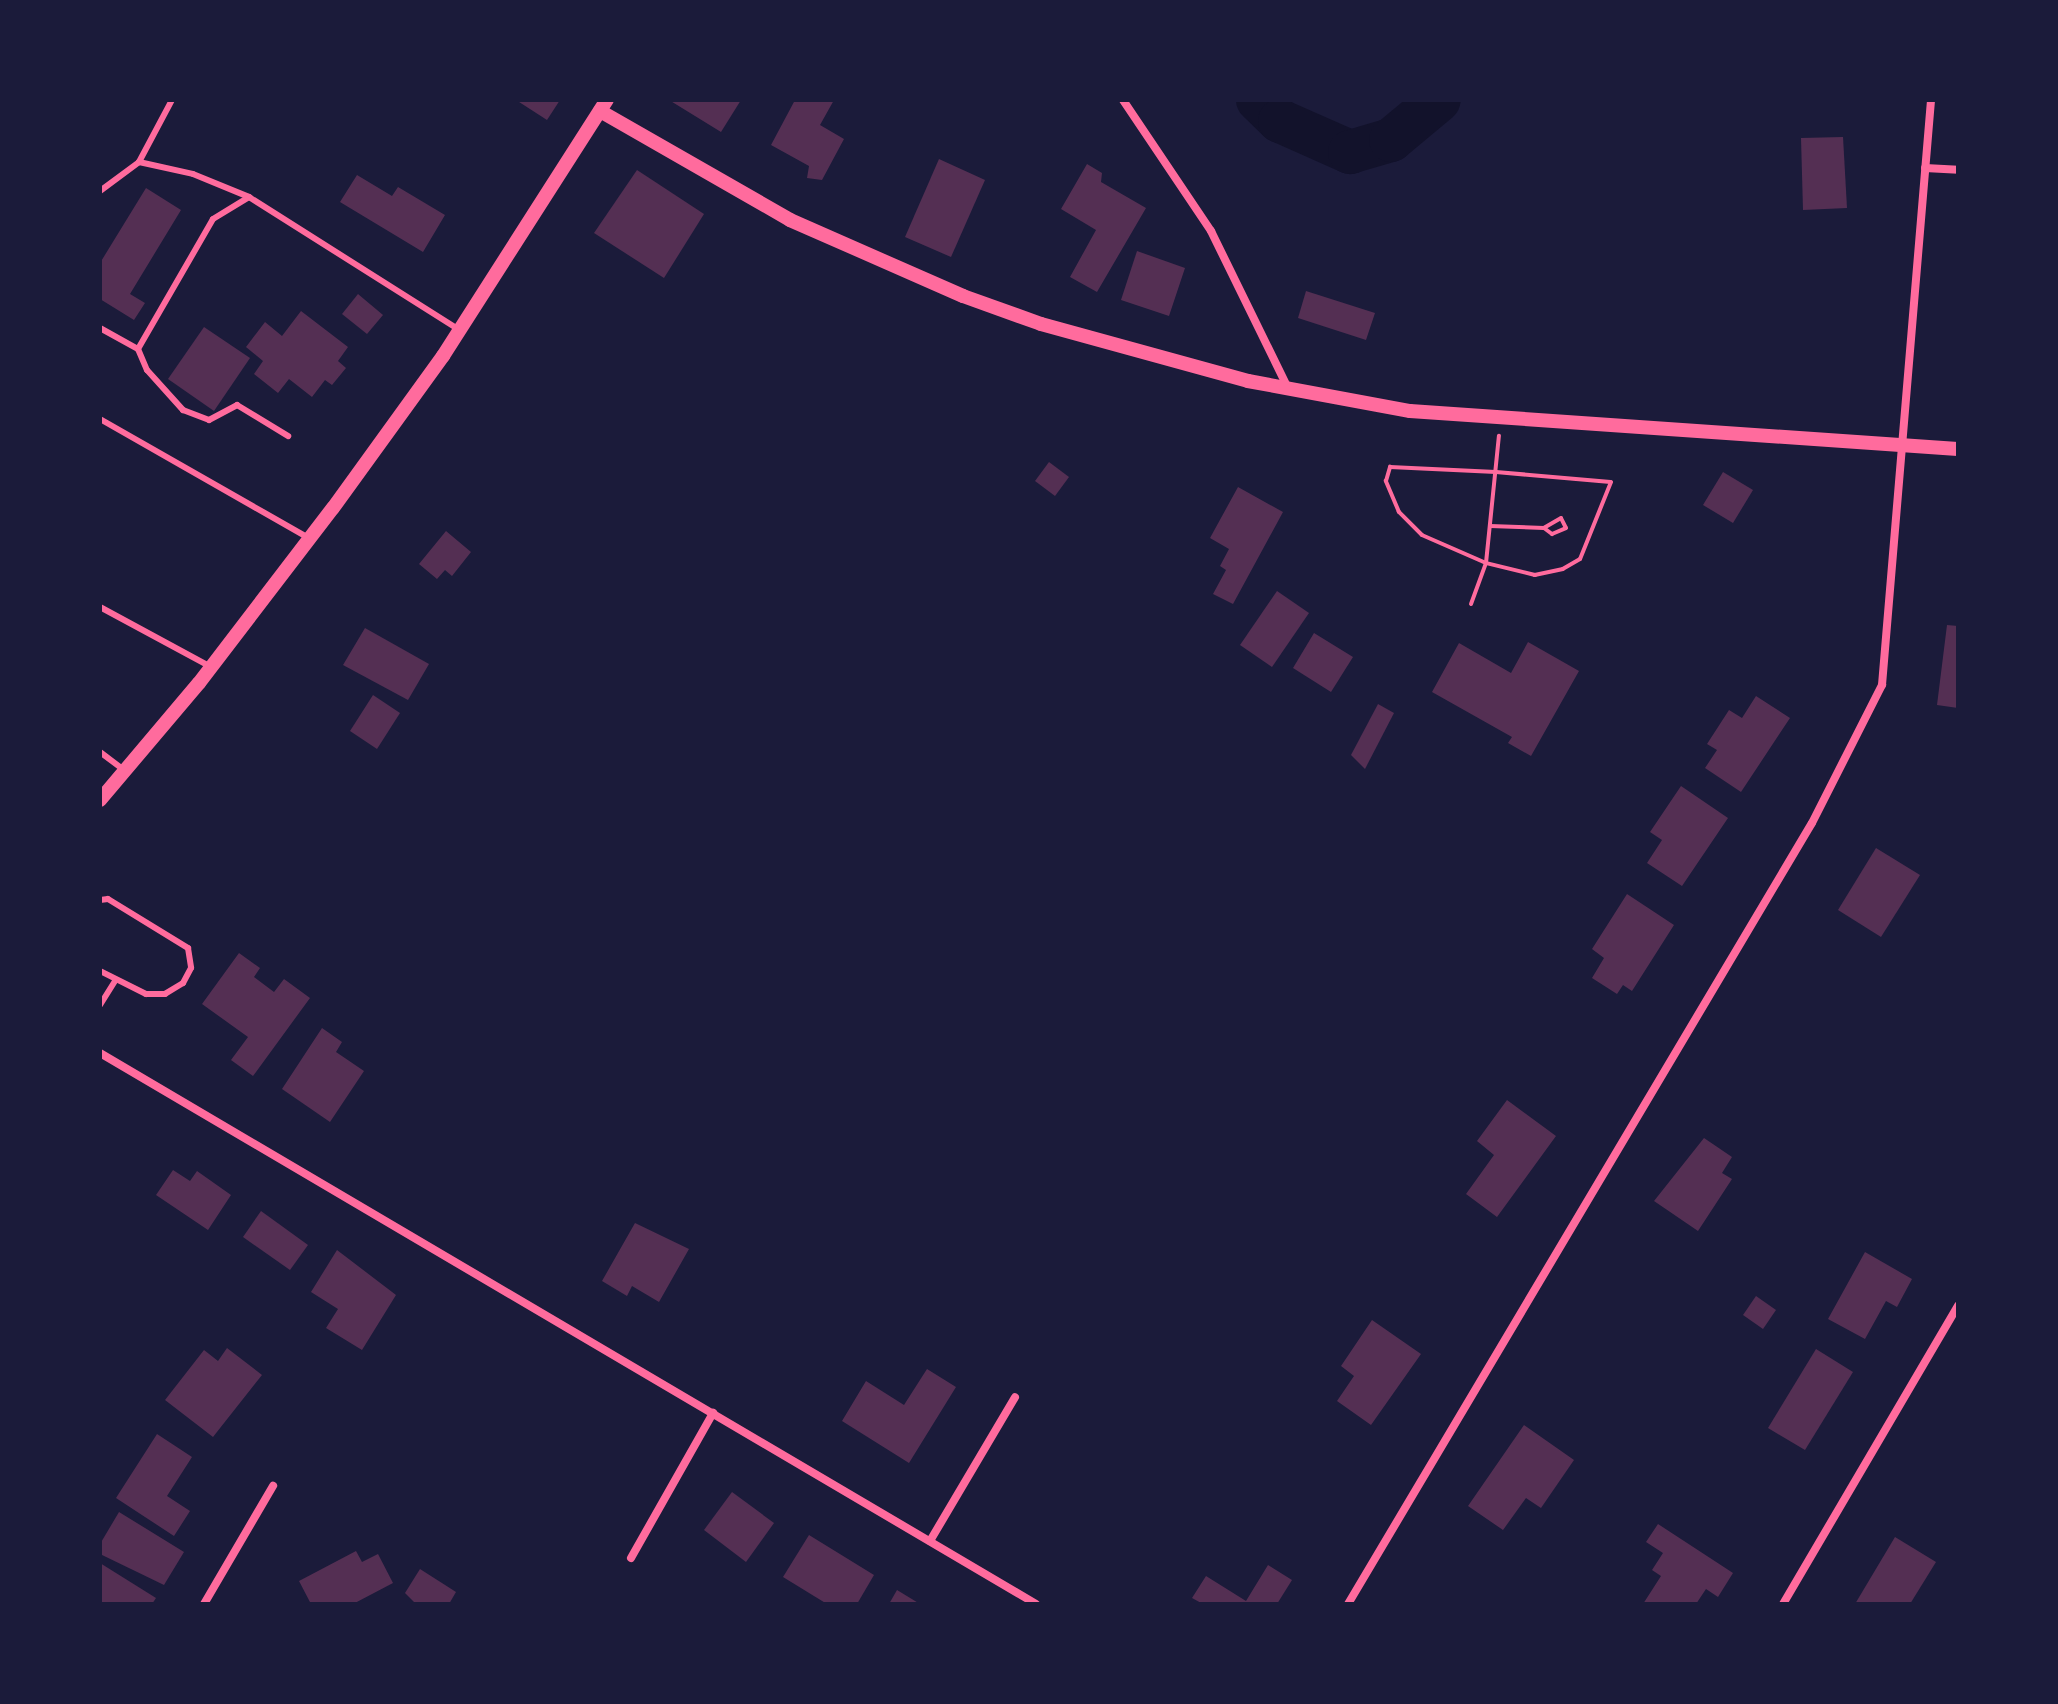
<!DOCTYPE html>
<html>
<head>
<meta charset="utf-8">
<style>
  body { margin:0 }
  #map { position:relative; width:2058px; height:1704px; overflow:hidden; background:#1b1b3a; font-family:"Asap Condensed",sans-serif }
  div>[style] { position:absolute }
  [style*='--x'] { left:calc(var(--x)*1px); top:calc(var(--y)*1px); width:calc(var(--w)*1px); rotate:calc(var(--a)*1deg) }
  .river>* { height:44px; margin:-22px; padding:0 22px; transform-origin:22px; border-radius:22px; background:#12122b }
  .building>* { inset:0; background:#542f53 }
  .path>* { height:4px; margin:-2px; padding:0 2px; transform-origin:2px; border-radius:2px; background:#ff6b9d }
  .service>* { height:6px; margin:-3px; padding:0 3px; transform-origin:3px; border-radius:3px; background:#ff6b9d }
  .minor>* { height:8px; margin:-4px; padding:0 4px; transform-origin:4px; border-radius:4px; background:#ff6b9d }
  .tertiary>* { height:14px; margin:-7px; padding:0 7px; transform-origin:7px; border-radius:7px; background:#ff6b9d }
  span { translate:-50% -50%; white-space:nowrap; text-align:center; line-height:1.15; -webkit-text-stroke:6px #1b1b3a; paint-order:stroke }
  .frame { position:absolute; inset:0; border:102px solid #1b1b3a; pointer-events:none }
</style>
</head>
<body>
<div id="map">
  <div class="river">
    <div style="--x:1258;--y:100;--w:30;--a:44"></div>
    <div style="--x:1280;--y:121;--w:77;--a:23.9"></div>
    <div style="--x:1350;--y:152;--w:43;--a:-16.3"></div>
    <div style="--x:1391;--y:140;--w:62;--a:-39.8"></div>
  </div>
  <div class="building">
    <div style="clip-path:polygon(516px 100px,560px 100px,547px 120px)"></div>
    <div style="clip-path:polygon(669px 100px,741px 100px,721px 132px)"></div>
    <div style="clip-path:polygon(795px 100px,834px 100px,820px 125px,844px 139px,822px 180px,807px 178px,809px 166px,771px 145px)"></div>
    <div style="clip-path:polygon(1843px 137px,1847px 208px,1803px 210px,1801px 138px)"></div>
    <div style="clip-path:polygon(939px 159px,985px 180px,951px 257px,905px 237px)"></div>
    <div style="clip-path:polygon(1087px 164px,1102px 173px,1101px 182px,1146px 208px,1097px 292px,1070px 277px,1096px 230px,1061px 209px)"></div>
    <div style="clip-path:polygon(637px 170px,704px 214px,664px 278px,594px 233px)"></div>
    <div style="clip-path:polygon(357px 175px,392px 196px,398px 187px,445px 215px,423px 252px,340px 202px)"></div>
    <div style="clip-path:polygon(146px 188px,181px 210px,130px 294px,145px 303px,134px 320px,100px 299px,100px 263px)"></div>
    <div style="clip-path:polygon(1137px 251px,1185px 268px,1169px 316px,1121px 300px)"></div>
    <div style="clip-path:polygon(1306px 291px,1375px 313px,1366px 340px,1298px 318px)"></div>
    <div style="clip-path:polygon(358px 294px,383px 315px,367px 334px,342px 314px)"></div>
    <div style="clip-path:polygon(301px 311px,348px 347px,338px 361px,346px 368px,332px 385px,325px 380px,312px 397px,289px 379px,278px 393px,254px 374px,263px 361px,246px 347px,265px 322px,282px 336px)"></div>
    <div style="clip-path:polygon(204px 327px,250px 358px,214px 411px,168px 379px)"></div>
    <div style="clip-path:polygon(1049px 462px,1069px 477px,1055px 496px,1035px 481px)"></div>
    <div style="clip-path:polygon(1723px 472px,1753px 490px,1733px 523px,1703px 505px)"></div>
    <div style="clip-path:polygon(1238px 487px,1283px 512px,1233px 604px,1213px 594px,1226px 570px,1220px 566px,1229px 549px,1210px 538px)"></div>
    <div style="clip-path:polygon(446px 531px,471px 552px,452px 576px,445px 570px,437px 579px,419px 564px)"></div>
    <div style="clip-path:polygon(1277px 591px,1309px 613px,1272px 667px,1240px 645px)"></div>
    <div style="clip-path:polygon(1947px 625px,1958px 626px,1958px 708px,1937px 705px)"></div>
    <div style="clip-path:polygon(365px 628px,429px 664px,408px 700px,343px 665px)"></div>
    <div style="clip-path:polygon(1314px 633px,1353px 657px,1331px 692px,1293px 668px)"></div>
    <div style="clip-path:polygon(1528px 642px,1579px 671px,1531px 756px,1508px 743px,1512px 737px,1432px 692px,1459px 643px,1511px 673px)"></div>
    <div style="clip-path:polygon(373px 695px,400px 713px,377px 749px,350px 731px)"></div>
    <div style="clip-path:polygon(1756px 696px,1790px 718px,1741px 792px,1705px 768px,1717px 750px,1707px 744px,1729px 710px,1742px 718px)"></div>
    <div style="clip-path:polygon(1378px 704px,1394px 713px,1365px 769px,1351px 755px)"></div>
    <div style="clip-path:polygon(1681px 786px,1728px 818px,1682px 886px,1647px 863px,1662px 840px,1650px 832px)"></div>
    <div style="clip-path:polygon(1876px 848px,1920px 875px,1881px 937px,1838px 910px)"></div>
    <div style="clip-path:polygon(1627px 894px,1674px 925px,1632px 991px,1623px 985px,1617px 994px,1592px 978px,1604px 958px,1592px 949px)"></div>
    <div style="clip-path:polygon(239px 953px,260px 968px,254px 977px,274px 992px,284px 979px,310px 998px,253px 1076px,231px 1060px,248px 1037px,202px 1004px)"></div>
    <div style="clip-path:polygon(322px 1028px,342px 1042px,336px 1052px,364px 1071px,330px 1122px,282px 1089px)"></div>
    <div style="clip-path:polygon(1507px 1100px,1556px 1136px,1497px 1217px,1466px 1194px,1494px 1155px,1477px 1141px)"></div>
    <div style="clip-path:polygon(1704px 1138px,1732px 1157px,1722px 1173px,1732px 1179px,1698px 1231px,1654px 1201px)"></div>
    <div style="clip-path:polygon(173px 1170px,190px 1181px,197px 1171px,231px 1195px,208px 1230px,156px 1195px)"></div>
    <div style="clip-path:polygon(261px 1211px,308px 1245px,290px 1270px,243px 1237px)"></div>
    <div style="clip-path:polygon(635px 1223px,689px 1249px,659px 1302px,632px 1286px,627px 1296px,602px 1281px)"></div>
    <div style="clip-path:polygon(337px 1250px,396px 1295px,362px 1350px,326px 1328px,338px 1309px,311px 1292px)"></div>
    <div style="clip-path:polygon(1865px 1252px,1912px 1279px,1897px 1307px,1886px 1301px,1865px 1339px,1828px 1319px)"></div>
    <div style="clip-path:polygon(1756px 1296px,1776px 1310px,1763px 1329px,1743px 1315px)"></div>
    <div style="clip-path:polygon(1372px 1320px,1421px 1354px,1371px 1425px,1337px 1401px,1354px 1376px,1341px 1366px)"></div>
    <div style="clip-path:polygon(227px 1348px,262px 1375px,213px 1437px,165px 1400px,204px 1350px,218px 1361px)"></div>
    <div style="clip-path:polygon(1816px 1349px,1853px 1372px,1805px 1450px,1768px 1428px)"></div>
    <div style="clip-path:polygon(927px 1369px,956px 1387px,909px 1463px,842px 1421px,866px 1381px,904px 1405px)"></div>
    <div style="clip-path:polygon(1524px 1425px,1574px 1460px,1541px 1508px,1526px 1498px,1503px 1530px,1468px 1506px)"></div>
    <div style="clip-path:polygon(157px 1434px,192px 1457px,167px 1496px,190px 1511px,174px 1536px,116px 1498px)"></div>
    <div style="clip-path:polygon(732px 1492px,774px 1523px,746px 1562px,704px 1530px)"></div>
    <div style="clip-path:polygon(119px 1512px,184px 1552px,164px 1585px,100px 1554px,100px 1544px)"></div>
    <div style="clip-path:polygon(1658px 1524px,1733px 1573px,1718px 1597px,1706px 1589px,1696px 1604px,1643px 1604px,1661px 1576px,1652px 1570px,1663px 1553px,1646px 1542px)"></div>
    <div style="clip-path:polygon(809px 1535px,874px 1575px,857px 1604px,827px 1604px,783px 1577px)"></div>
    <div style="clip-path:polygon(1895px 1537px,1936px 1562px,1910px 1604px,1855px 1604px)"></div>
    <div style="clip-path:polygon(356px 1551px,362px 1562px,378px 1554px,393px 1583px,353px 1604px,311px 1604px,299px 1581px)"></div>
    <div style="clip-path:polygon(100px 1563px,156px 1598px,152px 1604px,100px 1604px)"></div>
    <div style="clip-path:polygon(1268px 1565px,1292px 1580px,1277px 1604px,1203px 1604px,1192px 1598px,1206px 1576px,1246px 1601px)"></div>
    <div style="clip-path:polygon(420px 1569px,456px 1592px,449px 1604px,416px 1604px,405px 1593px)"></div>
    <div style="clip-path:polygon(897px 1590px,920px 1604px,889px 1604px)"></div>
  </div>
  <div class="path">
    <div style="--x:1390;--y:467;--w:106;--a:2.7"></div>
    <div style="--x:1496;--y:472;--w:115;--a:5"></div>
    <div style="--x:1611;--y:482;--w:83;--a:111.9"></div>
    <div style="--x:1580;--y:559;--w:20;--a:150"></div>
    <div style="--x:1563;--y:569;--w:29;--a:168"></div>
    <div style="--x:1535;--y:575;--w:50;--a:-166.2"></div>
    <div style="--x:1486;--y:563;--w:70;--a:-156.4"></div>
    <div style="--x:1422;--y:535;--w:33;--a:-135"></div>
    <div style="--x:1399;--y:512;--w:34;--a:-113"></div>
    <div style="--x:1386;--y:481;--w:15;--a:-74"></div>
    <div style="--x:1490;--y:526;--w:54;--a:2.1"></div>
    <div style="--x:1544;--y:528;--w:10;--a:37"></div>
    <div style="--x:1552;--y:534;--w:15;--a:-23"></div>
    <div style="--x:1566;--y:528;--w:11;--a:-117"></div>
    <div style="--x:1561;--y:518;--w:20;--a:150"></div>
    <div style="--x:1471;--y:604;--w:44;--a:-69.9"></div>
    <div style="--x:1486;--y:563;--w:128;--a:-84.2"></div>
  </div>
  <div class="service">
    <div style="--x:139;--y:162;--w:70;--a:-62"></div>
    <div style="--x:100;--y:191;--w:49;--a:-36.6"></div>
    <div style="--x:139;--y:162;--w:55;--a:12.5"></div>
    <div style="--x:193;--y:174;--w:61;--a:22.3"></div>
    <div style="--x:249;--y:197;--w:249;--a:32.3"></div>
    <div style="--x:100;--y:328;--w:43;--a:28.9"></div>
    <div style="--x:138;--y:349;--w:150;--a:-60"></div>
    <div style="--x:213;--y:219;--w:42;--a:-31.4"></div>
    <div style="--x:138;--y:349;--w:23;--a:67"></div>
    <div style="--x:147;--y:370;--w:54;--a:48"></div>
    <div style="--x:183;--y:410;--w:28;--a:21"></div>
    <div style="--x:209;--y:420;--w:32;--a:-28"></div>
    <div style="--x:237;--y:405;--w:60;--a:31.3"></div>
    <div style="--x:100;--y:419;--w:241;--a:29.7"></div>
    <div style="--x:100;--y:607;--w:126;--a:28.4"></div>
    <div style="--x:100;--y:752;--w:31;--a:37"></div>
    <div style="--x:100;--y:900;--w:8;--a:-7"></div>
    <div style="--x:108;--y:899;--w:94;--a:31.5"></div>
    <div style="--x:188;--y:948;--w:20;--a:81"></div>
    <div style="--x:191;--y:968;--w:17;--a:118"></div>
    <div style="--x:183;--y:983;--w:21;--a:149"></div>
    <div style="--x:165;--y:994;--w:19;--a:180"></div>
    <div style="--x:146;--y:994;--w:51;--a:-153.4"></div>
    <div style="--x:100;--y:1005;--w:28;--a:-58"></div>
  </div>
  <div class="minor">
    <div style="--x:1123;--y:100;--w:158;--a:56.1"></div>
    <div style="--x:1211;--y:231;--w:177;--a:63.9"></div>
    <div style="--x:1925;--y:168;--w:33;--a:3"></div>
    <div style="--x:100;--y:1053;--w:1086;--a:30.48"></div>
    <div style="--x:930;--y:1541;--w:167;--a:-59.4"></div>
    <div style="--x:631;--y:1558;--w:167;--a:-60.5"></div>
    <div style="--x:204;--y:1604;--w:137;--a:-59.7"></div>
    <div style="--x:1348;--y:1604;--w:908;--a:-59.29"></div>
    <div style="--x:1812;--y:823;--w:155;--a:-63.1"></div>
    <div style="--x:1882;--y:685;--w:587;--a:-85.21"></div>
    <div style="--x:1783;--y:1604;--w:346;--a:-59.6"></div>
  </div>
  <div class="tertiary">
    <div style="--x:600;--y:111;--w:219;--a:29.8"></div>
    <div style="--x:790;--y:220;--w:189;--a:23.7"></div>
    <div style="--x:963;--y:296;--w:83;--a:19.7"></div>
    <div style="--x:1041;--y:324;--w:215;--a:15.4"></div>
    <div style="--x:1248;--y:381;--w:165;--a:10.5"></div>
    <div style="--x:1410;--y:411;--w:549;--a:3.97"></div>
    <div style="--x:100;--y:800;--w:153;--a:-49.8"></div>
    <div style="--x:199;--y:683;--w:220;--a:-52.6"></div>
    <div style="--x:333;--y:508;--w:188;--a:-54.1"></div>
    <div style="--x:443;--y:356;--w:304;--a:-57.4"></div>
  </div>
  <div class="frame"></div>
</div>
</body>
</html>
